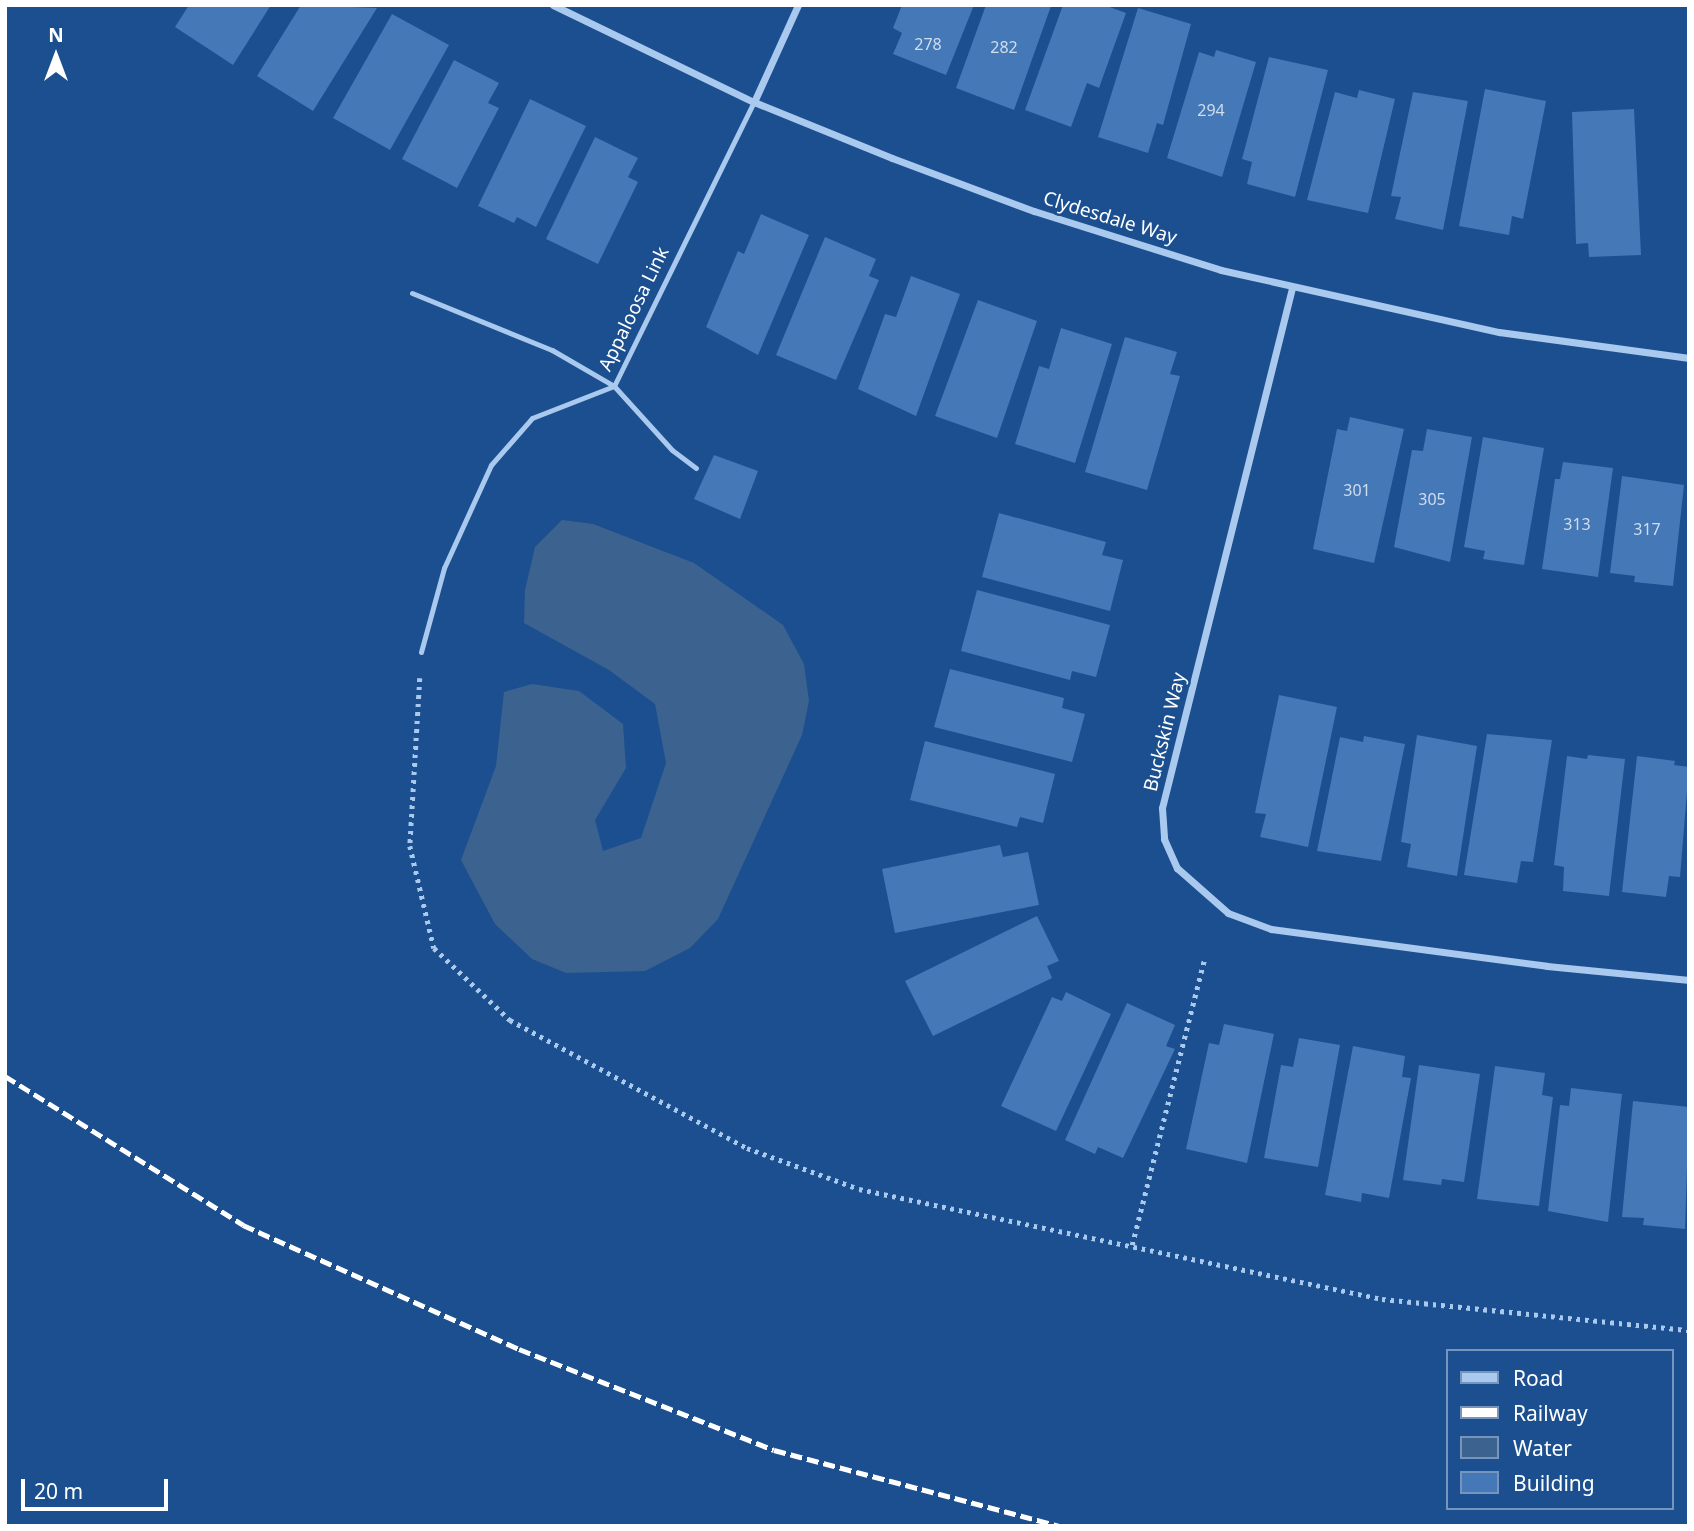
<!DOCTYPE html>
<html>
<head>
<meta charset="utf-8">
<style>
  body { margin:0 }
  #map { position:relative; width:1694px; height:1531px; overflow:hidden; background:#1b4f8f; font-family:"Noto Sans",sans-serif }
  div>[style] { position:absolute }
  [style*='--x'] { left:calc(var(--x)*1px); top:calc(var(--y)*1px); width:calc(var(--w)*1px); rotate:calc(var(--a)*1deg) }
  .water>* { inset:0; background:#3c6290 }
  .building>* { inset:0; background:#4478b7 }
  .path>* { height:4.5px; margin-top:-2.25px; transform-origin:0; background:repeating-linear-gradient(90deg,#a9c9ee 0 3.5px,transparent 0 8.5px) }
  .lane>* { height:5px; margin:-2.5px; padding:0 2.5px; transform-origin:2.5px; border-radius:2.5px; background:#a9c9ee }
  .street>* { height:7px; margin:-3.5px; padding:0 3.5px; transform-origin:3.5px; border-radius:3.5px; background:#a9c9ee }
  .rail>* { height:5px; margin-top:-2.5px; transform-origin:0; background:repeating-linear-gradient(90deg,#fff 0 12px,transparent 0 17px) }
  span { translate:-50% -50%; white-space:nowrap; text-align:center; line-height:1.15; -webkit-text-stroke:5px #1b4f8f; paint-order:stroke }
  .number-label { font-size:16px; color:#d0dded }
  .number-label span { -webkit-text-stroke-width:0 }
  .street-label { font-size:19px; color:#fff }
  .frame { position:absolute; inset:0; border:7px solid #fff; pointer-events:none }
  .legend { position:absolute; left:1446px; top:1349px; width:228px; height:161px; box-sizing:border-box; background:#1b4f8f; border:2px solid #7695bc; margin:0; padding:9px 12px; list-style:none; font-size:21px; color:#fff }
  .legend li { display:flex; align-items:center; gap:14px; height:35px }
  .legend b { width:35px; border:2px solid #7695bc }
  .north { position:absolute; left:21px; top:21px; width:70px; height:70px; -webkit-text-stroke:5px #1b4f8f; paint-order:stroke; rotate:0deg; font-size:19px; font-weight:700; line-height:28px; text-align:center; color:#fff }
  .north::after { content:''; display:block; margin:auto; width:24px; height:32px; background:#fff; clip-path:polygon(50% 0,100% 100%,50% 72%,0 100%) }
  .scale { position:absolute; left:21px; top:1479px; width:147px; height:32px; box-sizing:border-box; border:4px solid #fff; border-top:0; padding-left:9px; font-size:21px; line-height:24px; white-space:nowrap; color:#fff; -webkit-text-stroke:5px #1b4f8f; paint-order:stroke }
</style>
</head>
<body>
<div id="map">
  <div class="water">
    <div style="clip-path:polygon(562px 520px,593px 524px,694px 563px,783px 625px,804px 664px,809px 701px,802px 735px,718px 919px,690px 948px,645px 971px,566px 973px,532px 959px,495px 924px,461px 860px,496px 766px,504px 692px,532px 684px,579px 691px,623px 724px,626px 768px,595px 820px,603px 851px,641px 838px,666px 763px,655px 704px,609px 670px,524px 623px,525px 590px,535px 547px)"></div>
  </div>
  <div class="building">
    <div style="clip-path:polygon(189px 5px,271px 5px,233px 65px,175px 27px)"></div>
    <div style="clip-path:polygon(301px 5px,377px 8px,313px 111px,257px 76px)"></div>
    <div style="clip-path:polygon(902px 5px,974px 5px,946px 75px,893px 54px,902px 33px,893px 28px)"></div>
    <div style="clip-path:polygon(986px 5px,1051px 6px,1014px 110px,956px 88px)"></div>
    <div style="clip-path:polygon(1063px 5px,1104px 5px,1126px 13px,1099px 88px,1087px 83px,1071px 127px,1025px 110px)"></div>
    <div style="clip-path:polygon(1138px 8px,1191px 24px,1163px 125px,1157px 123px,1148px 153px,1098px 137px)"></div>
    <div style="clip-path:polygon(392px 14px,449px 45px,390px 150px,333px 118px)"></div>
    <div style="clip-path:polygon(1216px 50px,1256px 62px,1222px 177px,1167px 158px,1199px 52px,1214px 57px)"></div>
    <div style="clip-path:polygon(1269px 57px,1328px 70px,1295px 197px,1247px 184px,1252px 162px,1242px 159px)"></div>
    <div style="clip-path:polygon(454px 60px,499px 83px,488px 103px,499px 108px,457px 188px,402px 159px)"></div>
    <div style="clip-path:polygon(1485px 89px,1546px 101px,1523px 219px,1512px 216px,1509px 235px,1459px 226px)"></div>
    <div style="clip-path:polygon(1359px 90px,1395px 99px,1368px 213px,1307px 200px,1335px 92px,1357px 98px)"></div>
    <div style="clip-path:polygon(1413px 92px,1468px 101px,1443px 230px,1395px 219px,1401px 197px,1391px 196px)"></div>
    <div style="clip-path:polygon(530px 99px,586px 126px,536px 227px,517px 217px,514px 223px,478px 206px)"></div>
    <div style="clip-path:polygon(1634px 109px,1641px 255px,1589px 257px,1588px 243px,1576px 244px,1572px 112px)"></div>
    <div style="clip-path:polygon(595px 137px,638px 158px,628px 177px,638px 182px,598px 264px,546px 239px)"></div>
    <div style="clip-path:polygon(761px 214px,809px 235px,758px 355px,706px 327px,738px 251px,744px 254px)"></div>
    <div style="clip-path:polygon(825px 237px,876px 259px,869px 276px,879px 280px,836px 380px,776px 355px)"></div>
    <div style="clip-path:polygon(911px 276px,960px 294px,916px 416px,858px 389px,885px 314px,896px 317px)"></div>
    <div style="clip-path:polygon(978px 300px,1037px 321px,997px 438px,935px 416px)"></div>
    <div style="clip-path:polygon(1061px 328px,1112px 344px,1075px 463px,1015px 444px,1039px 366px,1049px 369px)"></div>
    <div style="clip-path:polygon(1125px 337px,1177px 352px,1170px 374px,1180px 376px,1147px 490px,1085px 472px)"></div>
    <div style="clip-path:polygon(1350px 417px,1404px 429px,1374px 563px,1313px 549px,1337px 429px,1347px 431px)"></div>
    <div style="clip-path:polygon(1427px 429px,1472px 437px,1450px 562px,1394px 547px,1412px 450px,1423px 451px)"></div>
    <div style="clip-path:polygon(1483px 437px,1544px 448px,1524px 565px,1483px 559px,1485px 551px,1464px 547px)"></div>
    <div style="clip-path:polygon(714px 455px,758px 471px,740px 519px,694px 499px)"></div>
    <div style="clip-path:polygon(1563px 462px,1613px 468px,1598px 577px,1542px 569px,1555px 479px,1560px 479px)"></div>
    <div style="clip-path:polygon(1622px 476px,1684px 485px,1673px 586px,1634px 582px,1635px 576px,1610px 573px)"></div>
    <div style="clip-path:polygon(999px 513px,1106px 542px,1102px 555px,1123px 560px,1110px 611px,982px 577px)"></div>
    <div style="clip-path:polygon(977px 590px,1110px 625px,1096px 677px,1072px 671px,1070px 680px,961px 651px)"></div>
    <div style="clip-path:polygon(950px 669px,1064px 698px,1062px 708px,1085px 714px,1072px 762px,934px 727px)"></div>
    <div style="clip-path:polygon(1279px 695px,1337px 707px,1308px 847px,1260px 837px,1266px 814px,1255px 813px)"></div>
    <div style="clip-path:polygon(1487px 734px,1552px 740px,1533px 862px,1521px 861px,1517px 883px,1464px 875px)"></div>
    <div style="clip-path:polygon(1417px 735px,1477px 746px,1457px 876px,1407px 867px,1411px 844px,1401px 842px)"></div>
    <div style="clip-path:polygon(1364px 736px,1405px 744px,1381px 861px,1317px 851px,1340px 737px,1363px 742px)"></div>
    <div style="clip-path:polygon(925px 741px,1055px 774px,1043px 823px,1020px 817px,1017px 827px,910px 800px)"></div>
    <div style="clip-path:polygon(1588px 755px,1625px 759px,1609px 896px,1563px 891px,1564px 867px,1554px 865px,1567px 756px,1587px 759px)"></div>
    <div style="clip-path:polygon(1637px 756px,1675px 761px,1674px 765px,1689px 767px,1680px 877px,1669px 876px,1666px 897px,1622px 892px)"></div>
    <div style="clip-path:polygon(1000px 845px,1003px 857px,1028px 852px,1039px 905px,895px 933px,882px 869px)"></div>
    <div style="clip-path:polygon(1037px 916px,1059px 961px,1047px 966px,1052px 978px,933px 1036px,905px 981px)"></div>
    <div style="clip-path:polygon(1066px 992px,1111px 1014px,1056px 1131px,1001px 1106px,1052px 997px,1062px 1001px)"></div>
    <div style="clip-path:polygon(1127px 1003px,1175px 1025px,1166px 1046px,1175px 1049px,1123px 1158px,1098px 1147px,1095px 1154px,1065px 1140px)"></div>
    <div style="clip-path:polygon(1224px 1024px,1274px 1034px,1247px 1163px,1186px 1149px,1209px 1043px,1219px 1045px)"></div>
    <div style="clip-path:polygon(1299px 1038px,1340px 1045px,1318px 1167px,1264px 1158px,1281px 1065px,1293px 1067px)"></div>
    <div style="clip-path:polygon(1353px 1046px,1405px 1056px,1402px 1077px,1411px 1078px,1389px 1198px,1362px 1193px,1361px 1202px,1325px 1195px)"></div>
    <div style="clip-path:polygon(1419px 1065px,1480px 1074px,1464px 1182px,1442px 1179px,1441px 1185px,1403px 1180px)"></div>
    <div style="clip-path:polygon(1495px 1066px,1545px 1073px,1542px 1095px,1553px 1097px,1539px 1206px,1477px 1199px)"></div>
    <div style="clip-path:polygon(1571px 1088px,1622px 1094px,1608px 1222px,1548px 1211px,1560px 1105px,1569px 1106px)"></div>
    <div style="clip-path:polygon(1633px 1101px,1689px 1107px,1685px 1229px,1643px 1225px,1644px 1218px,1622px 1217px)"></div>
  </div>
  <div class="path">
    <div style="--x:420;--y:678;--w:168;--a:93.4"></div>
    <div style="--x:410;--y:846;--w:105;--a:76.8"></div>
    <div style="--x:434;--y:948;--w:105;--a:43.5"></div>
    <div style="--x:510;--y:1020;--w:269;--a:28.4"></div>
    <div style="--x:747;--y:1148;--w:119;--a:20.1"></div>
    <div style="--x:859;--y:1189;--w:534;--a:11.88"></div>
    <div style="--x:1382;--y:1299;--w:309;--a:5.8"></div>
    <div style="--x:1132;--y:1245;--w:293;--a:-75.8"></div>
  </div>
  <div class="lane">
    <div style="--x:412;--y:293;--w:151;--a:22.2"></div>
    <div style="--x:552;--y:350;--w:72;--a:30.1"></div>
    <div style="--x:614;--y:386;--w:86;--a:47.8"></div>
    <div style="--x:672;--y:450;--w:30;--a:37"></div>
    <div style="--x:421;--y:652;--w:87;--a:-74.7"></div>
    <div style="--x:444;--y:568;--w:113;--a:-65.5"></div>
    <div style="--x:491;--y:465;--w:62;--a:-48.9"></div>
    <div style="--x:532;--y:418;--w:88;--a:-21.3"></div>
    <div style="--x:614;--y:386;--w:317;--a:-63.8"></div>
  </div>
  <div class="street">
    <div style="--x:553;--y:5;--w:223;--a:25.8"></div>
    <div style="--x:754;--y:102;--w:149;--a:22.1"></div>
    <div style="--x:892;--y:158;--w:152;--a:20.5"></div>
    <div style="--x:1034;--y:211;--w:196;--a:17.5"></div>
    <div style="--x:1221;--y:270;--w:285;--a:12.6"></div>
    <div style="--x:1499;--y:332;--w:192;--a:7.8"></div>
    <div style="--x:754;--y:102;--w:107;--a:-65.6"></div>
    <div style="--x:1292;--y:288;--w:536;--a:104.04"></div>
    <div style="--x:1162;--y:808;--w:31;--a:86"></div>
    <div style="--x:1164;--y:839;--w:32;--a:66"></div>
    <div style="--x:1177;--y:868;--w:68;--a:41.4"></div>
    <div style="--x:1228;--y:913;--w:46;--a:20.4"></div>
    <div style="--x:1271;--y:929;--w:278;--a:7.6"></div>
    <div style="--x:1547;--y:966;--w:143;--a:5.6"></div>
  </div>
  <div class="rail">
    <div style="--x:5;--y:1076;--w:281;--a:32"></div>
    <div style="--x:243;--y:1225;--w:303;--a:24.2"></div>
    <div style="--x:519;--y:1349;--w:274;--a:21.6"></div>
    <div style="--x:774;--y:1450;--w:296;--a:14.9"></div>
  </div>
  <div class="number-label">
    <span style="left:928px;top:44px">278</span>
    <span style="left:1004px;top:47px">282</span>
    <span style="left:1211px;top:110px">294</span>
    <span style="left:1357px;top:490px">301</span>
    <span style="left:1432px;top:499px">305</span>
    <span style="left:1577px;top:524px">313</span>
    <span style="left:1647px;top:529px">317</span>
  </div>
  <div class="street-label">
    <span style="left:1110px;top:218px;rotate:17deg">Clydesdale Way</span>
    <span style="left:634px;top:309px;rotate:-64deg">Appaloosa Link</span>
    <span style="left:1165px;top:732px;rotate:-76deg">Buckskin Way</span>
  </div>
  <div class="frame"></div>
  <ul class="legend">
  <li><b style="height:9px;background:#a9c9ee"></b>Road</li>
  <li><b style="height:9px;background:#fff"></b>Railway</li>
  <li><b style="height:19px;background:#3c6290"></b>Water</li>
  <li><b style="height:19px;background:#4478b7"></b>Building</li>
  </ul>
  <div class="north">N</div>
  <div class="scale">20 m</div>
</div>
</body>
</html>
